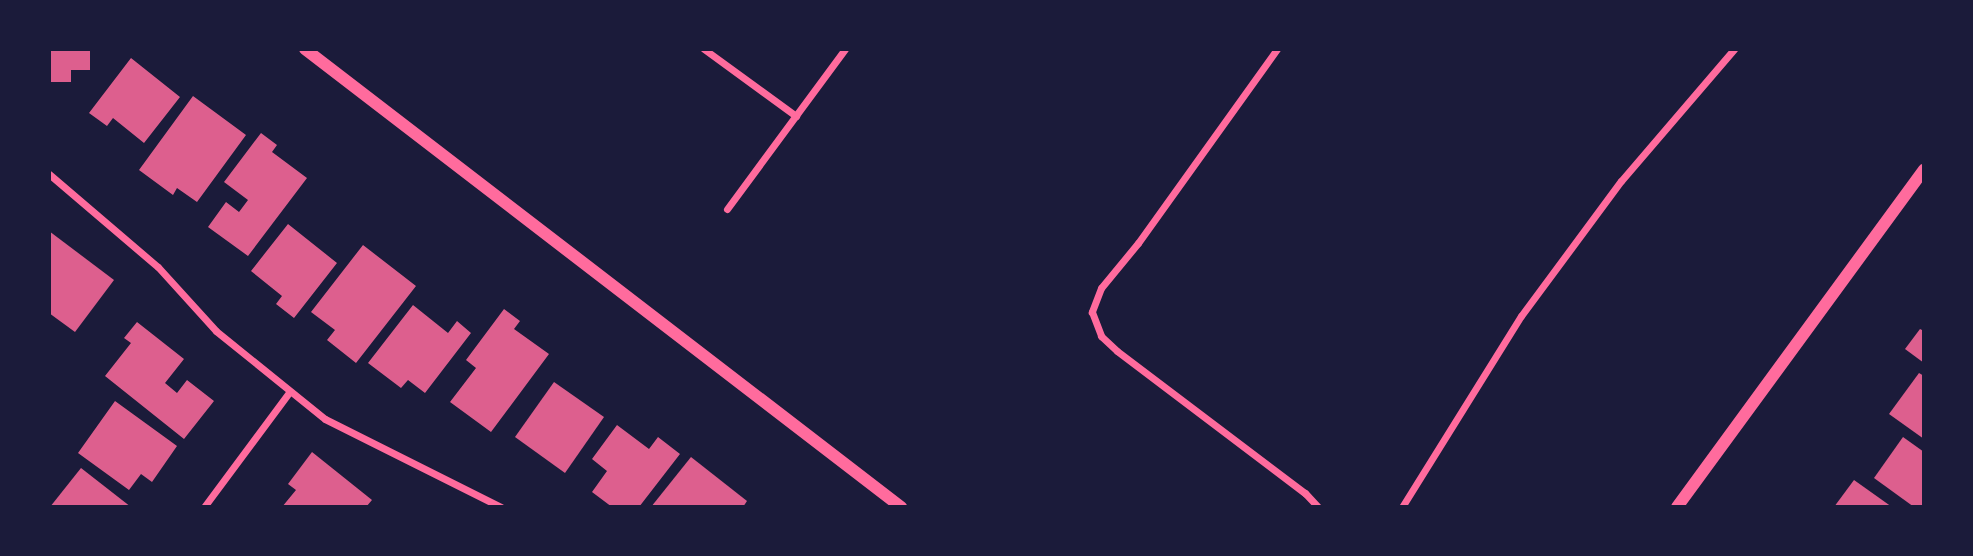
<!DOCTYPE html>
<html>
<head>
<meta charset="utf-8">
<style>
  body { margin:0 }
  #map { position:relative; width:1973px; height:556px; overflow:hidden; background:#1b1b3a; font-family:"Varela Round",sans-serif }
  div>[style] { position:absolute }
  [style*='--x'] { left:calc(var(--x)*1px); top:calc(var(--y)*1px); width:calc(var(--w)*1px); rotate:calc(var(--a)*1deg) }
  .building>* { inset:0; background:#dd5f8e }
  .minor>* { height:7px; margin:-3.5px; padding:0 3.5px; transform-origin:3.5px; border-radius:3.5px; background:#ff6b9d }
  .tertiary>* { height:12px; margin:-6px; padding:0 6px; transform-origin:6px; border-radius:6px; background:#ff6b9d }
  span { translate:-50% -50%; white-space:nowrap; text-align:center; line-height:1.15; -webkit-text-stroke:7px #1b1b3a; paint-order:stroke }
  .frame { position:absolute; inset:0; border:51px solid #1b1b3a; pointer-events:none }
</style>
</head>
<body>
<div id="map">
  <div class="building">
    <div style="clip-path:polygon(49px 49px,90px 49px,90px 70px,71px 70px,71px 82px,49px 82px)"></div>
    <div style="clip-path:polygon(131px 58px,180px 97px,144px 143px,113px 118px,107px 126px,89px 113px)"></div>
    <div style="clip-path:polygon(193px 96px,246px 135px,197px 202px,177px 188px,173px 195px,139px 170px)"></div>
    <div style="clip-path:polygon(261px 133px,277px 145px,272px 152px,307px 178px,248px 256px,208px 227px,226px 202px,239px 212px,248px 200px,224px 182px)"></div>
    <div style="clip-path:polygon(288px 224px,337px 263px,294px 318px,276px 304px,282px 296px,251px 271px)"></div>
    <div style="clip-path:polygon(49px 231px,114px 280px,75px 332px,49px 313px)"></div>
    <div style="clip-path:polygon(363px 245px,416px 286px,356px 363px,327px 340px,335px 330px,311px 312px)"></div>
    <div style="clip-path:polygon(413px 305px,448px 333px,457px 321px,471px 333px,425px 393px,408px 380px,401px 388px,368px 363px)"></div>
    <div style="clip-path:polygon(504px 309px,520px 321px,514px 329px,549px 354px,491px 432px,450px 402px,476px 368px,466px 360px)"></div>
    <div style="clip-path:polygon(137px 322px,184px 359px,165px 383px,177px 393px,187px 380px,214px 401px,184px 439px,105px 376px,131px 343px,124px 338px)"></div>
    <div style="clip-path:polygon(1920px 329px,1924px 331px,1924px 363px,1905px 349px)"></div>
    <div style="clip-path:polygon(1919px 373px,1924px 376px,1924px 439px,1889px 414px)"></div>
    <div style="clip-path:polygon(554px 382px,604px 417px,565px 473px,515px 437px)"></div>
    <div style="clip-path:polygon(115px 401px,177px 446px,152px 482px,141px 474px,129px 490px,78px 453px)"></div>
    <div style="clip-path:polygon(617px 425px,649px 449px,658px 437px,680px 454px,639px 507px,612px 507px,592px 492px,607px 471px,592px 459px)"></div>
    <div style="clip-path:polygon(1903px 437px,1924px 452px,1924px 507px,1914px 507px,1874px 478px)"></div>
    <div style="clip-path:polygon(312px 452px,372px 500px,366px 507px,282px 507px,296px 490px,288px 484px)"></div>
    <div style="clip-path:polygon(691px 457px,747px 501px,743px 507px,651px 507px)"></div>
    <div style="clip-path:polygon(81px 468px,131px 507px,50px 507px)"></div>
    <div style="clip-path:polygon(1854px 480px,1892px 507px,1834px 507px)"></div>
  </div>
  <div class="minor">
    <div style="--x:704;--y:49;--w:114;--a:36.1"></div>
    <div style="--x:1277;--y:49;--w:239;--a:125.6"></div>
    <div style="--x:1138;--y:243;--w:58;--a:129.4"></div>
    <div style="--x:1101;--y:288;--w:26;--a:111"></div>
    <div style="--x:1092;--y:312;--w:26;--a:69"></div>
    <div style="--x:1101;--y:336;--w:22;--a:43"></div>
    <div style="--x:1117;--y:351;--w:236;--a:37.1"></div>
    <div style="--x:1305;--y:493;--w:19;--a:47"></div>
    <div style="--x:49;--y:174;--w:143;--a:40.5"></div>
    <div style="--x:158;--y:267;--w:86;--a:47.8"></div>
    <div style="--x:216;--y:331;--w:140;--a:38.9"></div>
    <div style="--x:325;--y:419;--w:197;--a:26.6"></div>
    <div style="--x:727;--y:209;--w:199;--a:-53.6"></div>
    <div style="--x:204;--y:507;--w:144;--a:-53.4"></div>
    <div style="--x:1402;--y:507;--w:225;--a:-58.1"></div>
    <div style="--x:1521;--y:316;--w:168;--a:-53.5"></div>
    <div style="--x:1621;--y:181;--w:174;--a:-49.4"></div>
  </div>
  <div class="tertiary">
    <div style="--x:305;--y:49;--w:752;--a:37.54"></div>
    <div style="--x:1677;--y:507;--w:418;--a:-53.8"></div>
  </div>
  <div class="frame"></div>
</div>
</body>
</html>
